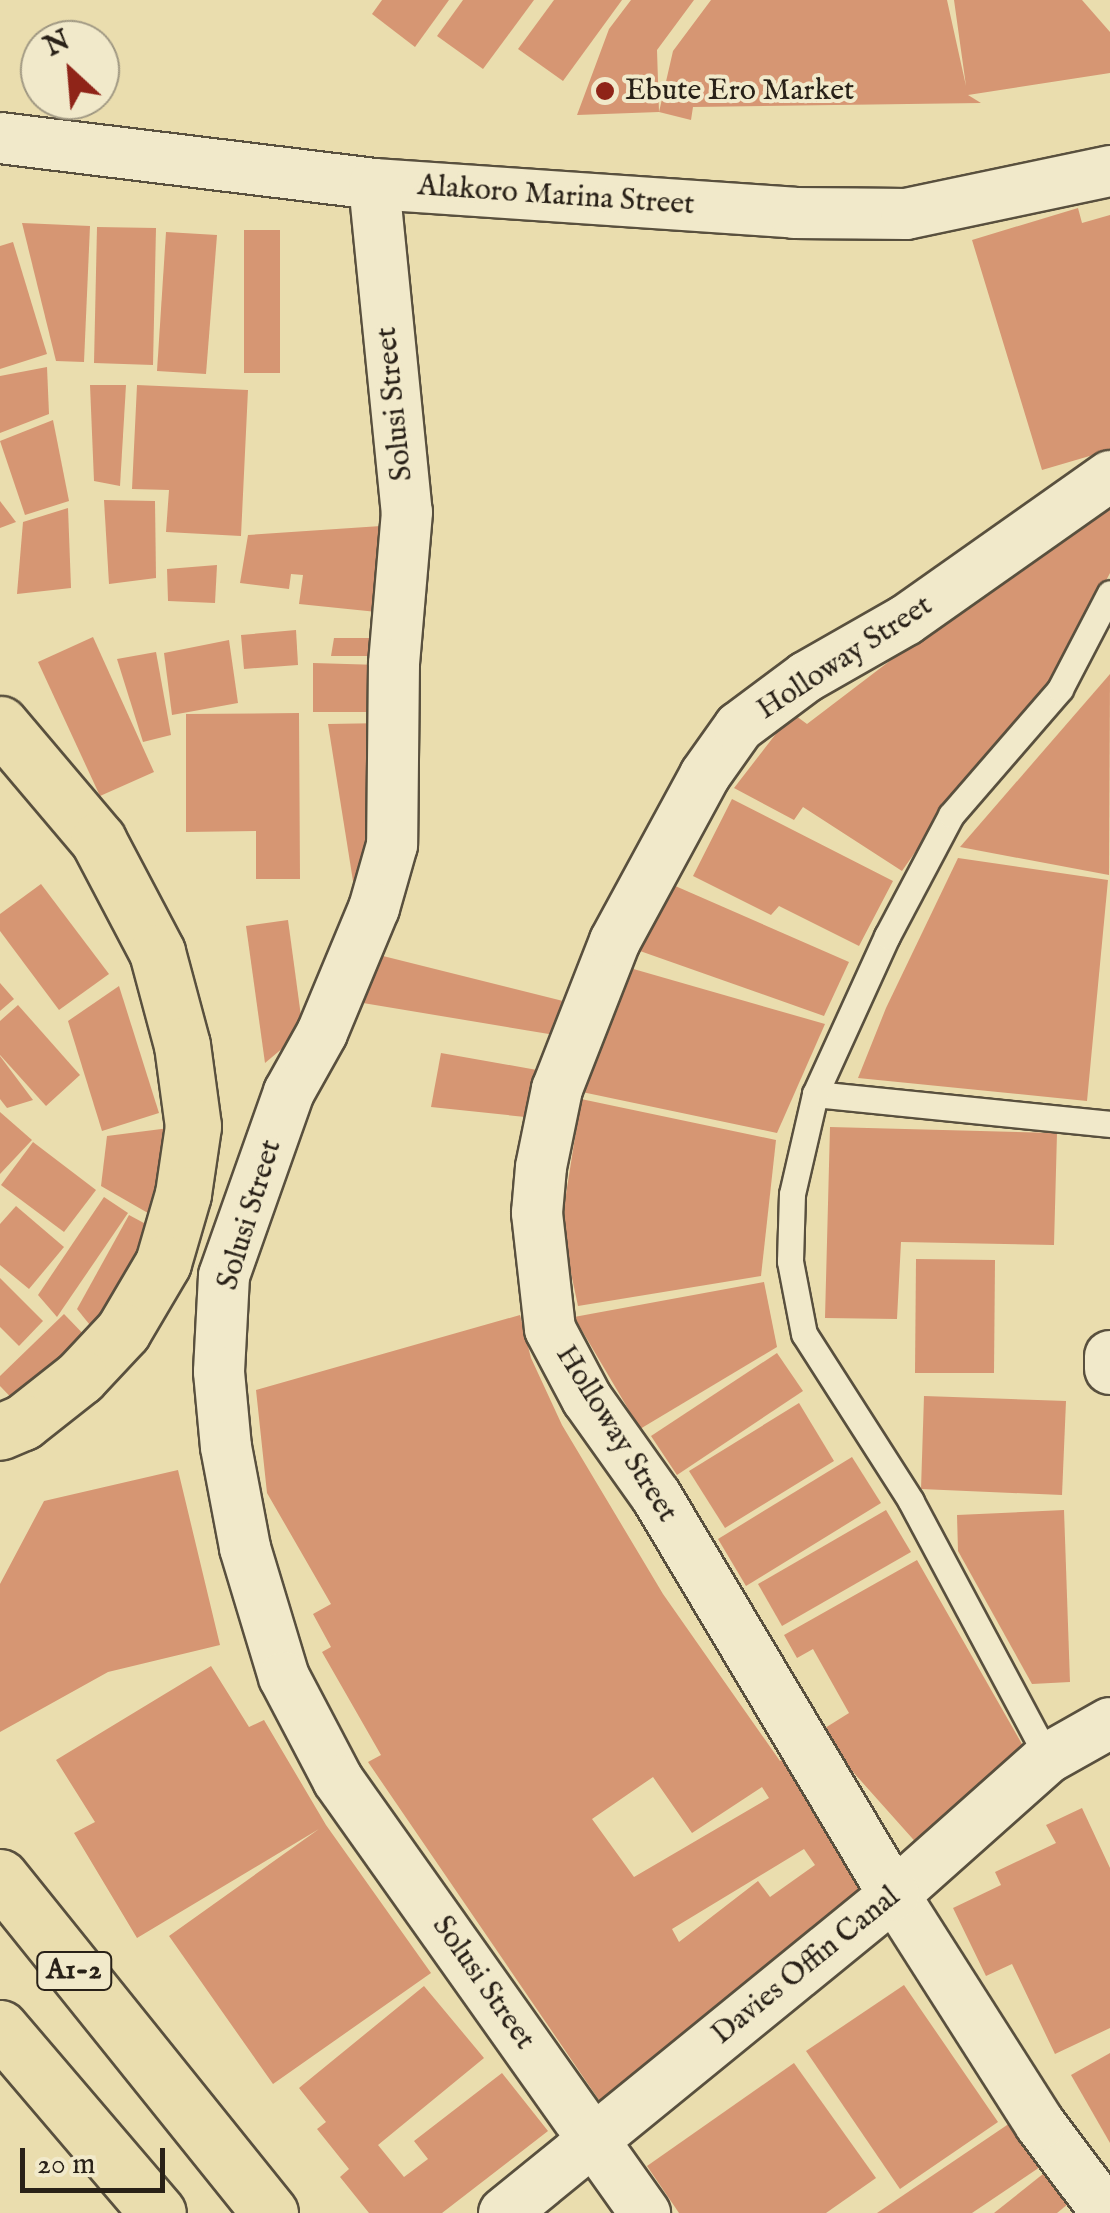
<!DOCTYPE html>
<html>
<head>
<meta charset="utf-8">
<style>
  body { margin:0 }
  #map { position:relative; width:1110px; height:2213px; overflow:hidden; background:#eaddae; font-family:"IM FELL English",serif }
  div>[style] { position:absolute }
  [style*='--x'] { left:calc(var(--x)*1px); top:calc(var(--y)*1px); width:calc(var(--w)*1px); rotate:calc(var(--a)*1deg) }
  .building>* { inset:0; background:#d69673 }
  .roads { filter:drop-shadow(2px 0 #59503e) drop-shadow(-2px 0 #59503e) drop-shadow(0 2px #59503e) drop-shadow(0 -2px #59503e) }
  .lane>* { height:25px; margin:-12.5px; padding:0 12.5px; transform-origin:12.5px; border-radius:12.5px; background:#f1e9ca }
  .street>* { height:50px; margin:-25px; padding:0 25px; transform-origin:25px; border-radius:25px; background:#f1e9ca }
  .highway>* { height:55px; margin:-27.5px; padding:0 27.5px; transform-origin:27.5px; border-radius:27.5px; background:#eaddae }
  .dots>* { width:28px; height:28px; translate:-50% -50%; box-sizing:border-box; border:5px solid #f1e9ca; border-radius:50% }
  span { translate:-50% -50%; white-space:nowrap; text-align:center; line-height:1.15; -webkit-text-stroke:8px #f1e9ca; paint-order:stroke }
  .shield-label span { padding:2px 8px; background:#f1e9ca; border:2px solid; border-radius:8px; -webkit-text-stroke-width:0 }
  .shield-label { font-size:28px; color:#292118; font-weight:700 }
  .poi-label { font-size:30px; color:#292118 }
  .left { translate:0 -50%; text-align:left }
  .street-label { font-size:30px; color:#292118 }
  .north { position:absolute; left:20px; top:20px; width:100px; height:100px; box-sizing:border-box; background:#f1e9ca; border:2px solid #a19983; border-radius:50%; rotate:334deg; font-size:28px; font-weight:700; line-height:40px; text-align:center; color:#292118 }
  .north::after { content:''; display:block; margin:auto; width:35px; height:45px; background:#8f2418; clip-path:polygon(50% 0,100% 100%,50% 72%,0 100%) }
  .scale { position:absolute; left:20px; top:2148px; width:145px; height:45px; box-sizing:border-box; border:5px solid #292118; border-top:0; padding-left:12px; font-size:30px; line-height:35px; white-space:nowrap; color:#292118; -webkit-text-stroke:8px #f1e9ca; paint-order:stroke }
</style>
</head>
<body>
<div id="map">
  <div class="building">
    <div style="clip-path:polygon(382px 0,449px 0,415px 47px,372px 14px)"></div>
    <div style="clip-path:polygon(463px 0,534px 0,483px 69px,437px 36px)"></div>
    <div style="clip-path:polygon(554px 0,622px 0,563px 81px,518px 49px)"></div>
    <div style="clip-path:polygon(631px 0,694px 0,657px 50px,659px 112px,577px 115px,609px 29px)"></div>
    <div style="clip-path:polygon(711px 0,947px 0,966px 86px,954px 0,1082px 0,1110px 32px,1110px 73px,968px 95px,981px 103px,693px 107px,691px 120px,659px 112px,673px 51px)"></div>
    <div style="clip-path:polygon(1078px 208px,1082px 223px,1110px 215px,1110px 450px,1042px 470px,972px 240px)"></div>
    <div style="clip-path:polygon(22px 223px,90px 226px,84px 362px,56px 361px)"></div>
    <div style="clip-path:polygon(97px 227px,156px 228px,153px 365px,94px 363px)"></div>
    <div style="clip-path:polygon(244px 230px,280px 230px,280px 373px,244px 373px)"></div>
    <div style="clip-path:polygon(166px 232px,217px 235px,206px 374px,157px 371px)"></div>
    <div style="clip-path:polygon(13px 242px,47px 354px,0 369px,0 246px)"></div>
    <div style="clip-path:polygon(47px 367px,49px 414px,0 433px,0 376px)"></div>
    <div style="clip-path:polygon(90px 385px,126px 385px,120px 486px,94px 481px)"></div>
    <div style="clip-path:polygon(137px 385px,248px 390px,241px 536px,166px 532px,169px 490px,132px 489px)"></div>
    <div style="clip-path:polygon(53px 420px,69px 501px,25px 515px,0 441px)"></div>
    <div style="clip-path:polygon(1110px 493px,1110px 573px,1048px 692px,971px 772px,902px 871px,803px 807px,794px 820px,734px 788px,792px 713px,807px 724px)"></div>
    <div style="clip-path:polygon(104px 500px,155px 501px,156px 578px,109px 584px)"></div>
    <div style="clip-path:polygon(0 501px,16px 522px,0 528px)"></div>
    <div style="clip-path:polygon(68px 508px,71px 588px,17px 594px,23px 522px)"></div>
    <div style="clip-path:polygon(381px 526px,377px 612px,299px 604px,303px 575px,291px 574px,289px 589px,240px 583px,248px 535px)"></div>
    <div style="clip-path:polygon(217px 565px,215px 603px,168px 601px,167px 569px)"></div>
    <div style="clip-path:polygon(296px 630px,298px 665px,244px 669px,241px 635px)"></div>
    <div style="clip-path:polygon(93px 637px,154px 772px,100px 796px,38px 662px)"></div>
    <div style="clip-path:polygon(334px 638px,387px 638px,385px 656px,331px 656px)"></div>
    <div style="clip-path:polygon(229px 640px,238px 703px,172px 715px,164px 653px)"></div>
    <div style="clip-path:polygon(156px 652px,171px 735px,143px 742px,117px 659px)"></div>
    <div style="clip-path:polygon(313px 663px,380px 665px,384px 712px,313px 712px)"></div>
    <div style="clip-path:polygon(1110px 674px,1109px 875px,960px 847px)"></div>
    <div style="clip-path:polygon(299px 713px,300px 879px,256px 879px,256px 831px,186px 832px,186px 714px)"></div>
    <div style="clip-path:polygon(386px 723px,378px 882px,353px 881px,328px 724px)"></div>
    <div style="clip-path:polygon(732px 799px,893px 881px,859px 946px,779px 906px,771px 915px,693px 876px)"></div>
    <div style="clip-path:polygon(958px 858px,1108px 880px,1087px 1101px,858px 1078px,886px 1008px)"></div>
    <div style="clip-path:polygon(41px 884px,109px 974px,59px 1010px,0 931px,0 914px)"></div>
    <div style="clip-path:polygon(673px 885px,849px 962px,824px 1016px,640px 951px)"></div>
    <div style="clip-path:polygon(288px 920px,303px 1031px,265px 1063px,246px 926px)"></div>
    <div style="clip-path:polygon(375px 954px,571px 1003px,561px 1036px,363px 1003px)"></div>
    <div style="clip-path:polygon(630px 968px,825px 1024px,777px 1133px,582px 1092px)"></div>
    <div style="clip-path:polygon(0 983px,14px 999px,0 1011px)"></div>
    <div style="clip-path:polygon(119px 986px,159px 1113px,102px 1131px,68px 1021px)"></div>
    <div style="clip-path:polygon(18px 1005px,80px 1075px,46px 1106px,0 1055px,0 1021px)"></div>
    <div style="clip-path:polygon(441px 1053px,537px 1070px,535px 1118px,431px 1107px)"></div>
    <div style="clip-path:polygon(0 1056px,33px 1100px,7px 1108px,0 1099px)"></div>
    <div style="clip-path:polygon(581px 1099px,776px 1140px,761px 1276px,578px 1306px,561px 1226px)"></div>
    <div style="clip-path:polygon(0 1112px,32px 1140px,0 1174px)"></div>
    <div style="clip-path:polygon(177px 1127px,167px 1224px,101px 1186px,107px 1136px)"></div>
    <div style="clip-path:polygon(830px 1127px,1057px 1133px,1054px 1245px,901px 1242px,897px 1319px,825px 1318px)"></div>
    <div style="clip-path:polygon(33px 1142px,96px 1190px,64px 1232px,1px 1185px)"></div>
    <div style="clip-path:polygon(104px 1197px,128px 1213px,57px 1317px,38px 1295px)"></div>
    <div style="clip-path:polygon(16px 1206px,64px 1247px,29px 1289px,0 1265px,0 1224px)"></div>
    <div style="clip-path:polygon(129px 1215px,155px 1229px,98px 1335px,77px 1309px)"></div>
    <div style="clip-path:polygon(916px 1259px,995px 1260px,994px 1373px,915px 1373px)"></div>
    <div style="clip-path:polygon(0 1278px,43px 1321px,19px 1346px,0 1327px)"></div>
    <div style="clip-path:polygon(764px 1282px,777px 1347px,640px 1429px,574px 1317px)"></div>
    <div style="clip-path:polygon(64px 1314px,92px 1343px,23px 1410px,0 1386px,0 1376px)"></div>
    <div style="clip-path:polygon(evenodd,520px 1315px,531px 1358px,562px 1425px,663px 1594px,780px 1761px,794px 1751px,879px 1888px,601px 2103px,368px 1762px,381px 1755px,322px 1652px,331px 1647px,313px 1614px,331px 1604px,267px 1493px,256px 1390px,520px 1315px,653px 1777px,692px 1833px,762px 1787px,769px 1798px,634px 1877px,592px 1819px,653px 1777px,520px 1315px,804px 1849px,815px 1865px,770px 1897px,758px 1881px,679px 1942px,672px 1929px,804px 1849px)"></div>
    <div style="clip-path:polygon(777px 1353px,803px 1391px,677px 1475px,651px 1436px)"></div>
    <div style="clip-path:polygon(924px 1396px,1066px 1401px,1062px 1495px,921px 1489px)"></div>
    <div style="clip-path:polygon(799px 1403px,834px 1461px,725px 1528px,689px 1471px)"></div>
    <div style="clip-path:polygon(852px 1457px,881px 1503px,746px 1586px,718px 1539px)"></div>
    <div style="clip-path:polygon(178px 1470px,220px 1645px,108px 1672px,0 1732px,0 1584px,44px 1501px)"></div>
    <div style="clip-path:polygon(886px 1510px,911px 1552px,782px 1626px,758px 1584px)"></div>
    <div style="clip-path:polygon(1064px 1510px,1070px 1682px,1032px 1684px,958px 1551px,957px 1515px)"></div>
    <div style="clip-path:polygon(917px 1560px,1026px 1751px,920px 1847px,845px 1763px,825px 1728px,849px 1713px,813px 1649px,797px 1658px,784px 1635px)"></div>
    <div style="clip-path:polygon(211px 1666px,249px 1727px,264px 1720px,326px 1825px,431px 1973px,273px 2084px,169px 1936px,319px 1829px,137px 1938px,74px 1833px,95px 1822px,56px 1760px)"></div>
    <div style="clip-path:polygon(1082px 1808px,1110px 1868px,1110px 2028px,1055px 2054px,1012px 1964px,986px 1976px,953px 1908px,1001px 1885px,995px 1872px,1056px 1843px,1046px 1825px)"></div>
    <div style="clip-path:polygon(904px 1985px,998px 2122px,900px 2189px,806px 2051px)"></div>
    <div style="clip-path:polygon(424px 1986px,484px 2058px,378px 2145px,404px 2177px,428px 2159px,414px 2141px,502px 2073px,548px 2131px,442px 2213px,369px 2213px,340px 2177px,349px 2169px,317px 2129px,326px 2122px,299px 2088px)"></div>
    <div style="clip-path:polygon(1110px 2053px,1110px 2143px,1071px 2075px)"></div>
    <div style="clip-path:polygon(794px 2063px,876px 2178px,826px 2213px,679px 2213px,647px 2166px)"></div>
    <div style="clip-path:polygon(1013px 2121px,1043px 2165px,972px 2213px,877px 2213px)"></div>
    <div style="clip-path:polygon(1048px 2170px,1073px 2200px,1057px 2213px,994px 2213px)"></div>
  </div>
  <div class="roads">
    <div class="lane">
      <div style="--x:815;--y:1094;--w:297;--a:5.8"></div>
      <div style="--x:1048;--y:1758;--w:291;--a:-118.1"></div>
      <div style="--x:911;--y:1501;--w:198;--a:-122.6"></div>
      <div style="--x:804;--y:1334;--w:74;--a:-100.9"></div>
      <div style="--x:790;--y:1261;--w:67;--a:-88.3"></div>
      <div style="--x:792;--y:1194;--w:103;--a:-77"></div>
      <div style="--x:815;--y:1094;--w:174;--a:-65.5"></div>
      <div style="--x:887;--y:936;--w:137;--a:-62.1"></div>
      <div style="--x:951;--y:815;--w:167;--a:-49.1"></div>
      <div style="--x:1060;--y:689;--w:108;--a:-62.5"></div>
    </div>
    <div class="street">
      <div style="--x:0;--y:138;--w:377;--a:7"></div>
      <div style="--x:374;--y:184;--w:421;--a:3.9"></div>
      <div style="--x:794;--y:213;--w:112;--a:0.5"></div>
      <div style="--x:906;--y:214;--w:208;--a:-11.9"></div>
      <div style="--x:374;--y:184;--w:330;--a:84.3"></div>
      <div style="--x:407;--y:512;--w:153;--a:94.9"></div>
      <div style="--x:394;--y:664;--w:181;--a:90.6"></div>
      <div style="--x:392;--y:845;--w:66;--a:105.9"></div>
      <div style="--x:374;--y:908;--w:135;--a:112.6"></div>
      <div style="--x:322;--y:1033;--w:68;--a:119.2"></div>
      <div style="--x:289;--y:1092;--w:195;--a:109.5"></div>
      <div style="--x:224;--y:1276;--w:96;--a:93"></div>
      <div style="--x:219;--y:1372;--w:75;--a:84.7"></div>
      <div style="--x:226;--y:1447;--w:103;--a:79.3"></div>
      <div style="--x:245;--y:1548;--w:135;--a:73.2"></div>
      <div style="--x:284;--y:1677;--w:116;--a:62.3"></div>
      <div style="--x:338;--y:1780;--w:531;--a:54.66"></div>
      <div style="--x:1110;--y:1356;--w:13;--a:90"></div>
      <div style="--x:504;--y:2213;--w:503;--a:-39.19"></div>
      <div style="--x:894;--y:1895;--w:206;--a:-41.7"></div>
      <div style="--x:1048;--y:1758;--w:71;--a:-29.4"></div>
      <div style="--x:1107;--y:2213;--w:111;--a:-127"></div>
      <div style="--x:1040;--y:2124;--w:272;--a:-122.5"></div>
      <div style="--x:894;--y:1895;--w:465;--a:-120.8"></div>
      <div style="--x:656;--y:1496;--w:119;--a:-125.4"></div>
      <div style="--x:587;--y:1399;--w:79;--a:-117.9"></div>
      <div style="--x:550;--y:1329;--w:117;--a:-96.4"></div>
      <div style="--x:537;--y:1213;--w:46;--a:-85"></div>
      <div style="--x:541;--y:1167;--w:80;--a:-78.4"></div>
      <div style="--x:557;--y:1089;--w:159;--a:-68.6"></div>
      <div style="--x:615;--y:941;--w:189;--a:-61.5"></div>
      <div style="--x:705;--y:775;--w:59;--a:-54.7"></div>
      <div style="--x:739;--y:727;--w:84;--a:-36.7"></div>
      <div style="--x:806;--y:677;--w:115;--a:-29.7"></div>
      <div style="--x:906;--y:620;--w:250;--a:-35.2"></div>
    </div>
    <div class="highway">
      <div style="--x:0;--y:724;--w:152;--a:49.8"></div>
      <div style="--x:98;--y:840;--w:127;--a:62.2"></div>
      <div style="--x:157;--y:952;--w:96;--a:75"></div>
      <div style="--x:182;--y:1045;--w:82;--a:82.3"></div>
      <div style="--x:193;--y:1126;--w:69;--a:98.4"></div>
      <div style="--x:183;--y:1194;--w:72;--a:106.2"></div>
      <div style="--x:163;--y:1263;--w:79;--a:120.5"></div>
      <div style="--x:123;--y:1331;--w:63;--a:133.1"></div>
      <div style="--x:80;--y:1377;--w:73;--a:141.7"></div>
      <div style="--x:23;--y:1422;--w:25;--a:157"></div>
      <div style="--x:0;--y:1877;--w:431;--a:51.2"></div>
      <div style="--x:0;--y:2028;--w:243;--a:49.5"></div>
    </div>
  </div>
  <div class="dots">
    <div style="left:605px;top:91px;background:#8f2418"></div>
  </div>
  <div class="shield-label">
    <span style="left:74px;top:1971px">A1-2</span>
  </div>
  <div class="poi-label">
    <span class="left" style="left:625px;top:91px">Ebute Ero Market</span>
  </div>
  <div class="street-label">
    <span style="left:556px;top:196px;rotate:4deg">Alakoro Marina Street</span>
    <span style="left:395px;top:404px;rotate:-96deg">Solusi Street</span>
    <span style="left:845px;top:658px;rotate:-33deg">Holloway Street</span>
    <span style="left:250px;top:1215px;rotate:-73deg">Solusi Street</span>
    <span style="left:616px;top:1434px;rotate:58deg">Holloway Street</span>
    <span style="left:806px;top:1966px;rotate:-39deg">Davies Offin Canal</span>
    <span style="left:483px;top:1983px;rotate:55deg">Solusi Street</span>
  </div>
  <div class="north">N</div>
  <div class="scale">20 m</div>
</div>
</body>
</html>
